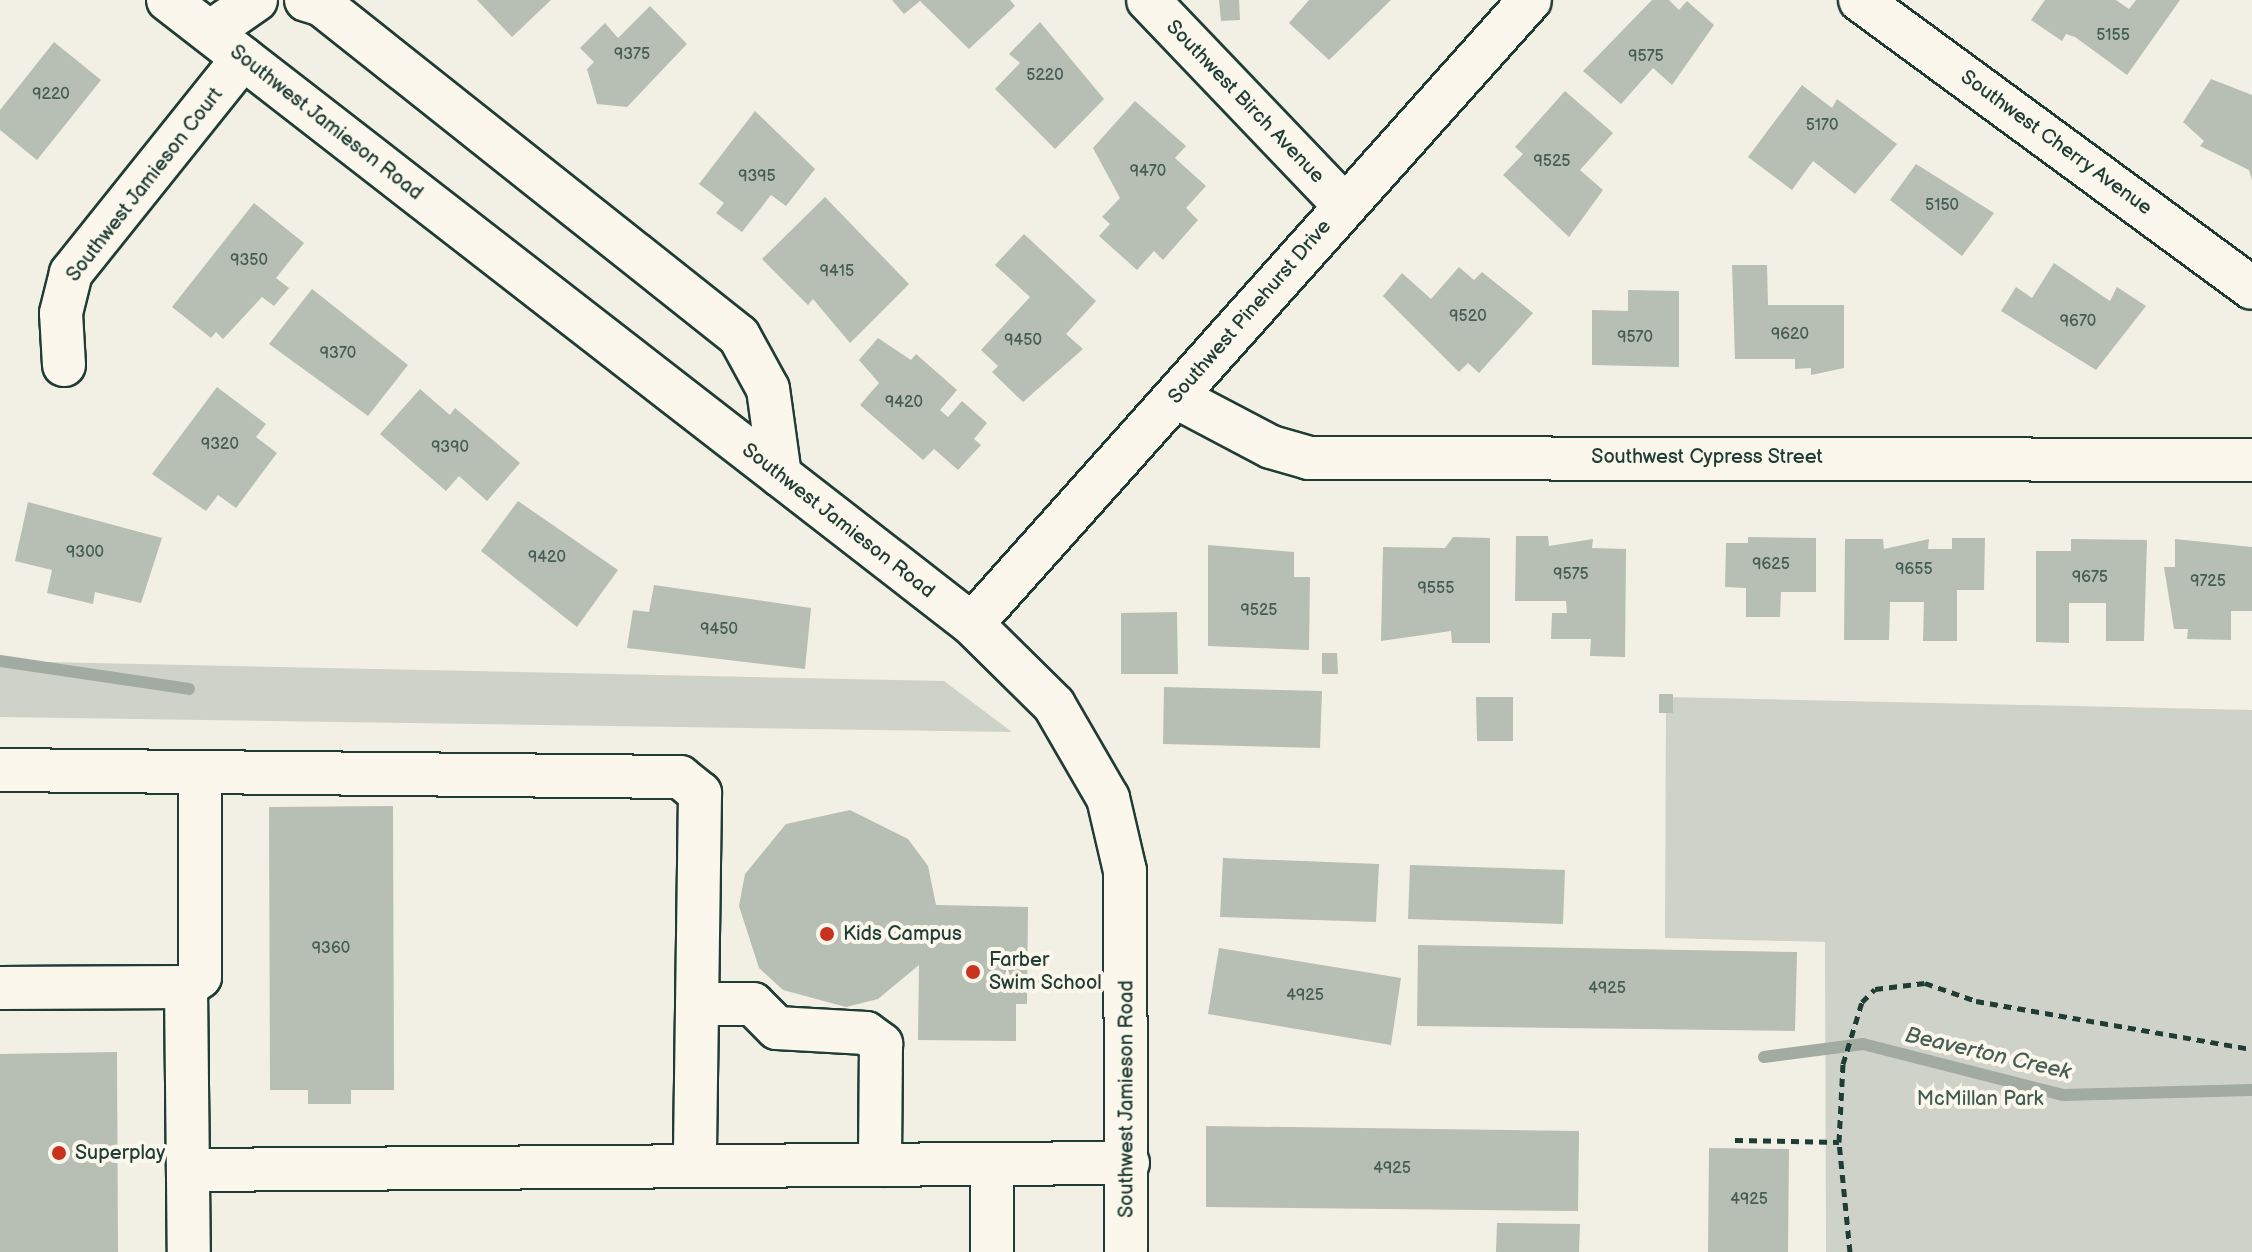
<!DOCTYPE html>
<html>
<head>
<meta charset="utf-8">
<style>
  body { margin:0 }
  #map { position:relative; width:2252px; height:1252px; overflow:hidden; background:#f2f0e5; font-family:"Balsamiq Sans",sans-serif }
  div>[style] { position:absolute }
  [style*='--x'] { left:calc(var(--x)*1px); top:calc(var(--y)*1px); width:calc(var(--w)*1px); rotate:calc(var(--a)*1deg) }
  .green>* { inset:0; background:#cfd2c8 }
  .stream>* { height:12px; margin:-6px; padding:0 6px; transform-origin:6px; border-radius:6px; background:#a2aba1 }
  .building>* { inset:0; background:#b7beb3 }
  .path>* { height:5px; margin-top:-2.5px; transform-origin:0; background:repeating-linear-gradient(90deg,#1f3d34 0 8px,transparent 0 14px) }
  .roads { filter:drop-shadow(2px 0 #1f3d34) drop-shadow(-2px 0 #1f3d34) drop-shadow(0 2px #1f3d34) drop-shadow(0 -2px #1f3d34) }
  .minor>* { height:42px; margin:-21px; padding:0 21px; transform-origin:21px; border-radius:21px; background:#fbf7ec }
  .dots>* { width:22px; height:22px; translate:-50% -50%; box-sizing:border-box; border:4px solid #fbf7ec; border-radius:50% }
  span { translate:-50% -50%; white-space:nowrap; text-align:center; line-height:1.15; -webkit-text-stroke:8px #fbf7ec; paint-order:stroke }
  .number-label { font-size:16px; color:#455d54 }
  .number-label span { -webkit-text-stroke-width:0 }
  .street-label { font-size:20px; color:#1f3d34 }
  .poi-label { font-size:20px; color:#1f3d34 }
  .left { translate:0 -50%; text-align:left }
  .park-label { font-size:20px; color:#425b52 }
  .water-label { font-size:22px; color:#465e55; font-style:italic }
</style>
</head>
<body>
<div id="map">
  <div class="green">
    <div style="clip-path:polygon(0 661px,944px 681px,1012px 732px,0 717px)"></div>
    <div style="clip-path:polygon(1666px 697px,2252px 710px,2252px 1252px,1826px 1252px,1825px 942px,1665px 938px)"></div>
  </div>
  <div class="stream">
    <div style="--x:0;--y:661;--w:191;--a:8.4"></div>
    <div style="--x:1764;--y:1057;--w:100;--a:-7.5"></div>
    <div style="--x:1863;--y:1044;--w:206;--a:14.3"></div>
    <div style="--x:2063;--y:1095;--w:189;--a:-1.5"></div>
  </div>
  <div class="building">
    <div style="clip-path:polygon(477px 0,551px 0,512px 37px)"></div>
    <div style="clip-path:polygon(892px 0,1010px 0,1015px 6px,969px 49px,920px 1px,904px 14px)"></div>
    <div style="clip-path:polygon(1219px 0,1239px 0,1240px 20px,1221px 21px)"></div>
    <div style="clip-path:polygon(1309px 0,1391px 0,1329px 60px,1289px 23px)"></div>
    <div style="clip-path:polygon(1652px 0,1669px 0,1679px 10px,1687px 1px,1714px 25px,1672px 85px,1653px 68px,1621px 104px,1583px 71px)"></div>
    <div style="clip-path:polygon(2045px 0,2116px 0,2129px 9px,2136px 0,2180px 0,2127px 75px,2075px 37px,2066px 34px,2062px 41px,2031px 20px)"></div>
    <div style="clip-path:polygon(650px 6px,687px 44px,627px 107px,597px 104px,587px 69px,594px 62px,580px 48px,605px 23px,618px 38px)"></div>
    <div style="clip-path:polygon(1040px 22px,1104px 99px,1055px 149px,995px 89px,1020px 63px,1009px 54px)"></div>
    <div style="clip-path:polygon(54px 42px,101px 80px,37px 160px,0 130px,0 110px)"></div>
    <div style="clip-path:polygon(2211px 79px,2252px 95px,2252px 180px,2249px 170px,2200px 146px,2204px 141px,2183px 122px)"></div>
    <div style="clip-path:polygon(1802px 85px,1832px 108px,1837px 99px,1897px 144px,1855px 194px,1813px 161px,1792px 190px,1748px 157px)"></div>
    <div style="clip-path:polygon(1565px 91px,1613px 133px,1580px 170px,1603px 190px,1569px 237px,1503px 175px,1523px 154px,1515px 147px)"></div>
    <div style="clip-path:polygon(1135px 101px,1186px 146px,1175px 158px,1206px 186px,1186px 208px,1198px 220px,1163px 260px,1154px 251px,1137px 270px,1099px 236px,1110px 224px,1102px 217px,1120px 198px,1093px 148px)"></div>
    <div style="clip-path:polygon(755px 111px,815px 169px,786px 206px,771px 195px,742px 232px,716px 213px,724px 203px,699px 184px)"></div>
    <div style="clip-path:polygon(1916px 164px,1994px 213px,1962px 256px,1890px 200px)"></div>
    <div style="clip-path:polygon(825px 197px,909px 284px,850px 343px,813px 299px,808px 305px,762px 259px)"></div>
    <div style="clip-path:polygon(254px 203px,304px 243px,276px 278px,289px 288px,274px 306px,262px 297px,223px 339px,216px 332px,211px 338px,172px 307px)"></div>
    <div style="clip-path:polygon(1024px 234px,1096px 301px,1066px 334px,1083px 349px,1023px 402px,992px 372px,998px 366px,981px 350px,1030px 297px,995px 265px)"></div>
    <div style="clip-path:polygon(2054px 263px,2110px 301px,2117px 287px,2146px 306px,2096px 370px,2001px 311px,2016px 287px,2032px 298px)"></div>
    <div style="clip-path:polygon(1732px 265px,1767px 265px,1768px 305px,1844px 305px,1844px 368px,1811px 375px,1811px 368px,1795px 369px,1795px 359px,1735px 359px)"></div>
    <div style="clip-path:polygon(1459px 267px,1474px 280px,1482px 272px,1533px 313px,1479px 373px,1468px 363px,1459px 372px,1383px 296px,1402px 273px,1431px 299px)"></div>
    <div style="clip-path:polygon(312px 289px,408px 365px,368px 416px,269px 344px)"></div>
    <div style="clip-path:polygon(1628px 290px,1679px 291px,1679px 367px,1592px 365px,1592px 310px,1628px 311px)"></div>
    <div style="clip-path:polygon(878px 338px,911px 360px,916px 354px,957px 390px,940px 410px,948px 417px,962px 401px,987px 423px,974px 439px,981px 445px,958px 470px,934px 449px,923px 460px,860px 405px,879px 383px,859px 360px)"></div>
    <div style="clip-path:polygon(217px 387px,266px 424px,256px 437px,277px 453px,236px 508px,218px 495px,206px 511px,152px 474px)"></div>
    <div style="clip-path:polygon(420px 389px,450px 415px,455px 408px,520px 463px,487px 501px,459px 476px,446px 491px,380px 434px)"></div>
    <div style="clip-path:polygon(518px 501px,618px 570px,577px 627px,481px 551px)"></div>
    <div style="clip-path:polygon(28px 502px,162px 538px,141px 603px,95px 592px,93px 604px,47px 593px,52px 570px,15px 561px)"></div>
    <div style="clip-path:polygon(1516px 536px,1548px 536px,1549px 546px,1593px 539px,1592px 548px,1626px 549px,1625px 657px,1590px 656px,1591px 639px,1551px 639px,1552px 613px,1567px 613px,1566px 601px,1515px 601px)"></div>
    <div style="clip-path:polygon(1453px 537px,1490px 538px,1490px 643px,1452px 643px,1451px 631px,1381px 641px,1383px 547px,1445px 548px)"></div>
    <div style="clip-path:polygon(1748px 537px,1816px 538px,1816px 592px,1781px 592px,1780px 617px,1746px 617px,1746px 588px,1725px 587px,1726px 543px,1748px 543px)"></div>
    <div style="clip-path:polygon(1952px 538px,1985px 538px,1984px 590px,1957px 590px,1957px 641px,1923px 641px,1924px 602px,1890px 602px,1889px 640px,1844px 640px,1845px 539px,1883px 539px,1884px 549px,1929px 539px,1928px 549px,1952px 549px)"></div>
    <div style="clip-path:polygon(2071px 539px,2147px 540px,2144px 641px,2106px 641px,2106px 603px,2069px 603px,2069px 643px,2036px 642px,2036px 551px,2071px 551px)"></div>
    <div style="clip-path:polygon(2175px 539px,2252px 547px,2252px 611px,2231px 611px,2231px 640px,2187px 639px,2188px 629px,2174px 629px,2164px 567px,2175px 567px)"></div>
    <div style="clip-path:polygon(1208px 545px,1294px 552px,1294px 577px,1310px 577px,1309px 650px,1208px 646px)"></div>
    <div style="clip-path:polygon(654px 585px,811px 608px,805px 669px,627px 648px,633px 610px,649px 612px)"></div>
    <div style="clip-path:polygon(1177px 612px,1178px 674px,1121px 674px,1121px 613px)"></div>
    <div style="clip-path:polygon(1322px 653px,1337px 653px,1338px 674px,1322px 674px)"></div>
    <div style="clip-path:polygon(1164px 687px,1322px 691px,1320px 748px,1163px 744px)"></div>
    <div style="clip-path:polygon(1659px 694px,1673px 694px,1673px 713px,1659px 713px)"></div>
    <div style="clip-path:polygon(1476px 697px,1513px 697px,1513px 741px,1477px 741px)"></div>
    <div style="clip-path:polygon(393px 806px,394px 1090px,351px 1090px,351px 1104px,308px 1104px,308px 1090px,270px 1090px,269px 807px)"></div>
    <div style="clip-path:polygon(850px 810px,908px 839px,928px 866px,936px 905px,1028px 907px,1027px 1004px,1016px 1004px,1016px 1041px,918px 1040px,919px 965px,878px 999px,846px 1007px,783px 990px,759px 968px,739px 906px,745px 874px,786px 824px)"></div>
    <div style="clip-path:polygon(1223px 858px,1379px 864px,1376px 922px,1220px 917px)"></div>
    <div style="clip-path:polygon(1410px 865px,1565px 870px,1563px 924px,1408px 919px)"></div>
    <div style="clip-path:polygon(1418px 945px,1797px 952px,1795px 1031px,1417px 1026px)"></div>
    <div style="clip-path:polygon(1219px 948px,1401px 978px,1391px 1045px,1208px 1014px)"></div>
    <div style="clip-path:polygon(117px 1052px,118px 1252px,0 1252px,0 1054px)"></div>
    <div style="clip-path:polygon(1206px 1126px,1579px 1131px,1578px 1211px,1206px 1207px)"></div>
    <div style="clip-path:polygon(1709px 1148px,1789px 1149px,1788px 1252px,1708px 1252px)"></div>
    <div style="clip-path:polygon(1497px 1223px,1580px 1224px,1579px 1252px,1496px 1252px)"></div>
  </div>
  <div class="path">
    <div style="--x:1020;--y:982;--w:57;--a:1"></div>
    <div style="--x:1735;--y:1140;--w:104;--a:1.1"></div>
    <div style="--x:1850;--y:1252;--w:111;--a:-95.7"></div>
    <div style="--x:1839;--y:1142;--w:78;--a:-87.1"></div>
    <div style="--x:1843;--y:1064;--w:65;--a:-73"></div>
    <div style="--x:1862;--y:1002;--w:18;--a:-45"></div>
    <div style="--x:1875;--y:989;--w:50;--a:-6.8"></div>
    <div style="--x:1925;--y:983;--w:54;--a:19.4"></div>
    <div style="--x:1976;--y:1001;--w:280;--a:9.9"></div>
  </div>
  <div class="roads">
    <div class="minor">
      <div style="--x:168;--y:0;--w:1018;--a:37.82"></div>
      <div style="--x:972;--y:624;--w:115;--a:44.6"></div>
      <div style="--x:1054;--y:705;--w:108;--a:59.9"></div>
      <div style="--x:1108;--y:798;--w:75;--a:76.9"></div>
      <div style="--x:1125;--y:871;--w:381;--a:89.8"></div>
      <div style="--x:306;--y:0;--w:17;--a:17"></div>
      <div style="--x:322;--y:5;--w:532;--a:38.44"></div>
      <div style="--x:739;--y:336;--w:60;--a:61.3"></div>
      <div style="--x:768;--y:389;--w:87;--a:82.1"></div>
      <div style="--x:1148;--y:0;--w:282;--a:46.3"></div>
      <div style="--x:1860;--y:0;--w:486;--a:36.3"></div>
      <div style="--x:210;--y:32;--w:56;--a:-34.8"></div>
      <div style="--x:64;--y:365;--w:52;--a:-93.3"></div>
      <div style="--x:61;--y:313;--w:41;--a:-76"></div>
      <div style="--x:71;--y:273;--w:275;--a:-51.3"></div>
      <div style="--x:1176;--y:397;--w:107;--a:27.8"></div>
      <div style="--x:1271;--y:447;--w:40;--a:16"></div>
      <div style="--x:1309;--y:458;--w:943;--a:0.12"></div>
      <div style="--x:972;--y:624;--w:837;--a:-48.2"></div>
      <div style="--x:0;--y:770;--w:680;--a:0.59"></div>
      <div style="--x:680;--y:777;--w:26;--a:39"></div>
      <div style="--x:700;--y:793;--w:373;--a:90.8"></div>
      <div style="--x:186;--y:987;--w:265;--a:89.4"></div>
      <div style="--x:0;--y:988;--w:186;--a:-0.3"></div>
      <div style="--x:186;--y:987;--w:17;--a:-36"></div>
      <div style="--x:200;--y:977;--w:205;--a:-90"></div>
      <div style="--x:697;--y:1004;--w:56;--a:0"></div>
      <div style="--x:753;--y:1004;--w:34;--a:45"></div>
      <div style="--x:777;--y:1028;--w:89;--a:3.2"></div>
      <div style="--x:866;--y:1033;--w:19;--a:36"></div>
      <div style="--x:881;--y:1044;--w:121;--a:90.5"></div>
      <div style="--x:188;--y:1170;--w:940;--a:-0.43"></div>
      <div style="--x:992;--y:1252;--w:88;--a:-90"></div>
    </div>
  </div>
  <div class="dots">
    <div style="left:827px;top:934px;background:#c8321e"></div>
    <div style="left:973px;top:972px;background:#c8321e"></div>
    <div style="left:59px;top:1153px;background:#c8321e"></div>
  </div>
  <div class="number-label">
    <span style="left:2113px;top:36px">5155</span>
    <span style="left:632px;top:55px">9375</span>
    <span style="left:1646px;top:57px">9575</span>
    <span style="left:1045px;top:76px">5220</span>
    <span style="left:51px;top:95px">9220</span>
    <span style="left:1822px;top:126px">5170</span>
    <span style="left:1552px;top:162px">9525</span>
    <span style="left:1148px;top:172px">9470</span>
    <span style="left:757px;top:177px">9395</span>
    <span style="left:1942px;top:206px">5150</span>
    <span style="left:249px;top:261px">9350</span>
    <span style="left:837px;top:272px">9415</span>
    <span style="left:1468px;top:317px">9520</span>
    <span style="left:2078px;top:322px">9670</span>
    <span style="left:1790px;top:335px">9620</span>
    <span style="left:1635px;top:338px">9570</span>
    <span style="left:1023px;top:341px">9450</span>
    <span style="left:338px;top:354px">9370</span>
    <span style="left:904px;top:403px">9420</span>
    <span style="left:220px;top:445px">9320</span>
    <span style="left:450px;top:448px">9390</span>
    <span style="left:85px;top:553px">9300</span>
    <span style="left:547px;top:558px">9420</span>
    <span style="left:1771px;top:565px">9625</span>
    <span style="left:1914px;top:570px">9655</span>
    <span style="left:1571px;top:575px">9575</span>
    <span style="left:2090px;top:578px">9675</span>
    <span style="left:2208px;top:582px">9725</span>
    <span style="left:1436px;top:589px">9555</span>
    <span style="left:1259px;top:611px">9525</span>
    <span style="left:719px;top:630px">9450</span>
    <span style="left:331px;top:949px">9360</span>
    <span style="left:1607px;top:989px">4925</span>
    <span style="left:1305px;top:996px">4925</span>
    <span style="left:1392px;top:1169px">4925</span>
    <span style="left:1749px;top:1200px">4925</span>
  </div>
  <div class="street-label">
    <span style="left:1245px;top:102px;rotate:46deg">Southwest Birch Avenue</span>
    <span style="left:326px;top:123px;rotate:38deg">Southwest Jamieson Road</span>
    <span style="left:2056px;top:143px;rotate:36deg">Southwest Cherry Avenue</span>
    <span style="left:145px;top:185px;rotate:-52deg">Southwest Jamieson Court</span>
    <span style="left:1250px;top:312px;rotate:-49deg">Southwest Pinehurst Drive</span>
    <span style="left:1707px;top:457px">Southwest Cypress Street</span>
    <span style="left:838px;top:521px;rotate:38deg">Southwest Jamieson Road</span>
    <span style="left:1127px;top:1099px;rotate:-90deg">Southwest Jamieson Road</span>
  </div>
  <div class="poi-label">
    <span class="left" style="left:843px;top:934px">Kids Campus</span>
    <span class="left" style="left:989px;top:972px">Farber<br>Swim School</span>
    <span class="left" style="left:75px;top:1153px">Superplay</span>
  </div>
  <div class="park-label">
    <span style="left:1980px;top:1099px">McMillan Park</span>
  </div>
  <div class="water-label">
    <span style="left:1988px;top:1054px;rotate:13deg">Beaverton Creek</span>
  </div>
</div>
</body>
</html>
